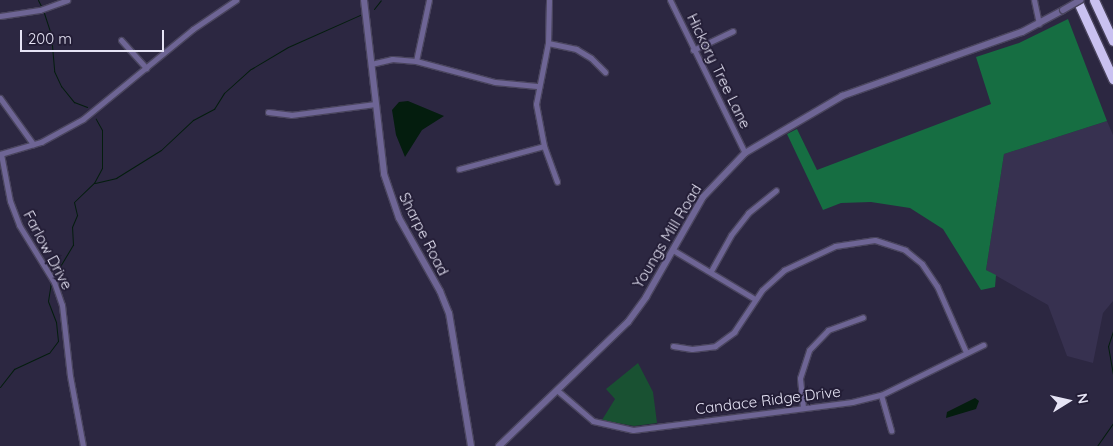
<!DOCTYPE html>
<html>
<head>
<meta charset="utf-8">
<style>
  body { margin:0 }
  #map { position:relative; width:1113px; height:446px; overflow:hidden; background:#2c2741; font-family:Quicksand,sans-serif }
  div>[style] { position:absolute }
  [style*='--x'] { left:calc(var(--x)*1px); top:calc(var(--y)*1px); width:calc(var(--w)*1px); rotate:calc(var(--a)*1deg) }
  .built>* { inset:0; background:#373150 }
  .green>* { inset:0; background:#195132 }
  .forest>* { inset:0; background:#166e42 }
  .water>* { inset:0; background:#041d0e }
  .stream>* { height:1px; margin:-0.5px; padding:0 0.5px; transform-origin:0.5px; border-radius:0.5px; background:#041d0e }
  .roads { filter:drop-shadow(1px 0 #4a455e) drop-shadow(-1px 0 #4a455e) drop-shadow(0 1px #4a455e) drop-shadow(0 -1px #4a455e) }
  .minor>* { height:5px; margin:-2.5px; padding:0 2.5px; transform-origin:2.5px; border-radius:2.5px; background:#6e6595 }
  .tertiary>* { height:6px; margin:-3px; padding:0 3px; transform-origin:3px; border-radius:3px; background:#6e6595 }
  .motorway>* { height:9px; margin:-4.5px; padding:0 4.5px; transform-origin:4.5px; border-radius:4.5px; background:#c9c1f0 }
  .bridges { filter:drop-shadow(1px 0 #4a455e) drop-shadow(-1px 0 #4a455e) drop-shadow(0 1px #4a455e) drop-shadow(0 -1px #4a455e) }
  .tertiary-bridge>* { height:6px; margin:-3px; padding:0 3px; transform-origin:3px; border-radius:3px; background:#6e6595 }
  span { translate:-50% -50%; white-space:nowrap; text-align:center; line-height:1.15; -webkit-text-stroke:4px #231d36; paint-order:stroke }
  .street-label { font-size:15px; color:#e6e4f5 }
  .north { position:absolute; left:1043px; top:376px; width:50px; height:50px; -webkit-text-stroke:4px #231d36; paint-order:stroke; rotate:80deg; font-size:14px; font-weight:700; line-height:20px; text-align:center; color:#e6e4f5 }
  .north::after { content:''; display:block; margin:auto; width:18px; height:22px; background:#e6e4f5; clip-path:polygon(50% 0,100% 100%,50% 72%,0 100%) }
  .scale { position:absolute; left:20px; top:30px; width:144px; height:22px; box-sizing:border-box; border:2px solid #e6e4f5; border-top:0; padding-left:6px; font-size:15px; line-height:18px; white-space:nowrap; color:#e6e4f5; -webkit-text-stroke:4px #231d36; paint-order:stroke }
</style>
</head>
<body>
<div id="map">
  <div class="built">
    <div style="clip-path:polygon(1107px 121px,1113px 135px,1113px 301px,1103px 313px,1093px 363px,1067px 356px,1048px 305px,986px 270px,1004px 154px)"></div>
  </div>
  <div class="green">
    <div style="clip-path:polygon(638px 363px,653px 392px,657px 423px,634px 426px,602px 420px,615px 399px,606px 389px)"></div>
  </div>
  <div class="forest">
    <div style="clip-path:polygon(1068px 19px,1107px 121px,1004px 154px,986px 270px,996px 275px,995px 287px,981px 290px,943px 229px,910px 208px,871px 202px,841px 203px,823px 210px,787px 134px,797px 129px,817px 170px,991px 104px,976px 57px,1019px 43px)"></div>
  </div>
  <div class="water">
    <div style="clip-path:polygon(408px 101px,444px 116px,422px 130px,405px 157px,396px 135px,392px 110px,399px 102px)"></div>
    <div style="clip-path:polygon(975px 398px,979px 401px,976px 409px,946px 418px,947px 412px)"></div>
  </div>
  <div class="stream">
    <div style="--x:38;--y:0;--w:7;--a:63"></div>
    <div style="--x:374;--y:9;--w:11;--a:-52"></div>
    <div style="--x:44;--y:13;--w:22;--a:72"></div>
    <div style="--x:51;--y:34;--w:37;--a:85"></div>
    <div style="--x:54;--y:71;--w:17;--a:65"></div>
    <div style="--x:61;--y:86;--w:21;--a:51"></div>
    <div style="--x:74;--y:102;--w:14;--a:21"></div>
    <div style="--x:95;--y:183;--w:22;--a:-13"></div>
    <div style="--x:116;--y:178;--w:53;--a:-31.9"></div>
    <div style="--x:161;--y:150;--w:44;--a:-43.2"></div>
    <div style="--x:193;--y:120;--w:24;--a:-28"></div>
    <div style="--x:214;--y:109;--w:19;--a:-58"></div>
    <div style="--x:224;--y:93;--w:36;--a:-42"></div>
    <div style="--x:251;--y:69;--w:43;--a:-30.7"></div>
    <div style="--x:288;--y:47;--w:79;--a:-24"></div>
    <div style="--x:53;--y:278;--w:39;--a:-59"></div>
    <div style="--x:73;--y:245;--w:18;--a:-93"></div>
    <div style="--x:72;--y:227;--w:13;--a:-67"></div>
    <div style="--x:77;--y:215;--w:13;--a:-103"></div>
    <div style="--x:74;--y:202;--w:28;--a:-44"></div>
    <div style="--x:94;--y:183;--w:17;--a:-62"></div>
    <div style="--x:102;--y:168;--w:38;--a:-90"></div>
    <div style="--x:102;--y:130;--w:13;--a:-119"></div>
    <div style="--x:1113;--y:331;--w:16;--a:108"></div>
    <div style="--x:1108;--y:346;--w:28;--a:80"></div>
    <div style="--x:0;--y:387;--w:23;--a:-52"></div>
    <div style="--x:14;--y:369;--w:38;--a:-25"></div>
    <div style="--x:49;--y:353;--w:15;--a:-53"></div>
    <div style="--x:58;--y:341;--w:19;--a:-96"></div>
    <div style="--x:56;--y:322;--w:22;--a:-111"></div>
    <div style="--x:48;--y:301;--w:19;--a:-81"></div>
    <div style="--x:1097;--y:446;--w:28;--a:-55"></div>
  </div>
  <div class="roads">
    <div class="minor">
      <div style="--x:549;--y:0;--w:43;--a:91.3"></div>
      <div style="--x:548;--y:43;--w:62;--a:101.1"></div>
      <div style="--x:536;--y:104;--w:43;--a:79.2"></div>
      <div style="--x:544;--y:146;--w:38;--a:70"></div>
      <div style="--x:670;--y:0;--w:170;--a:63.9"></div>
      <div style="--x:1034;--y:0;--w:24;--a:78"></div>
      <div style="--x:0;--y:16;--w:40;--a:-8.5"></div>
      <div style="--x:40;--y:10;--w:29;--a:-20"></div>
      <div style="--x:121;--y:40;--w:38;--a:48"></div>
      <div style="--x:548;--y:43;--w:29;--a:12"></div>
      <div style="--x:576;--y:49;--w:17;--a:31"></div>
      <div style="--x:591;--y:58;--w:20;--a:45"></div>
      <div style="--x:693;--y:50;--w:44;--a:-25.4"></div>
      <div style="--x:416;--y:61;--w:62;--a:-78"></div>
      <div style="--x:371;--y:64;--w:22;--a:-13"></div>
      <div style="--x:392;--y:59;--w:24;--a:5"></div>
      <div style="--x:416;--y:61;--w:82;--a:14.9"></div>
      <div style="--x:495;--y:82;--w:42;--a:5.4"></div>
      <div style="--x:0;--y:98;--w:57;--a:54.3"></div>
      <div style="--x:268;--y:112;--w:23;--a:7"></div>
      <div style="--x:291;--y:115;--w:85;--a:-7.5"></div>
      <div style="--x:0;--y:154;--w:43;--a:-16.3"></div>
      <div style="--x:41;--y:142;--w:48;--a:-28.7"></div>
      <div style="--x:83;--y:119;--w:142;--a:-39.3"></div>
      <div style="--x:193;--y:29;--w:52;--a:-34"></div>
      <div style="--x:1;--y:154;--w:48;--a:79.2"></div>
      <div style="--x:10;--y:201;--w:26;--a:69"></div>
      <div style="--x:19;--y:225;--w:67;--a:58.4"></div>
      <div style="--x:54;--y:282;--w:24;--a:71"></div>
      <div style="--x:62;--y:305;--w:71;--a:83.6"></div>
      <div style="--x:70;--y:376;--w:71;--a:79.5"></div>
      <div style="--x:459;--y:169;--w:88;--a:-15.1"></div>
      <div style="--x:673;--y:250;--w:96;--a:30.9"></div>
      <div style="--x:711;--y:271;--w:41;--a:-60.9"></div>
      <div style="--x:731;--y:235;--w:28;--a:-52"></div>
      <div style="--x:748;--y:213;--w:36;--a:-39"></div>
      <div style="--x:673;--y:346;--w:19;--a:9"></div>
      <div style="--x:692;--y:349;--w:23;--a:-7"></div>
      <div style="--x:715;--y:346;--w:24;--a:-36"></div>
      <div style="--x:734;--y:332;--w:50;--a:-56.3"></div>
      <div style="--x:762;--y:290;--w:30;--a:-42"></div>
      <div style="--x:784;--y:270;--w:56;--a:-25.2"></div>
      <div style="--x:835;--y:246;--w:40;--a:-8.5"></div>
      <div style="--x:875;--y:240;--w:32;--a:18"></div>
      <div style="--x:905;--y:250;--w:22;--a:39"></div>
      <div style="--x:922;--y:264;--w:27;--a:56"></div>
      <div style="--x:937;--y:286;--w:72;--a:66.3"></div>
      <div style="--x:558;--y:391;--w:46;--a:40.6"></div>
      <div style="--x:593;--y:421;--w:41;--a:12.7"></div>
      <div style="--x:633;--y:430;--w:221;--a:-7.3"></div>
      <div style="--x:852;--y:402;--w:30;--a:-14"></div>
      <div style="--x:881;--y:395;--w:114;--a:-26.1"></div>
      <div style="--x:881;--y:395;--w:37;--a:74"></div>
      <div style="--x:803;--y:407;--w:29;--a:-96"></div>
      <div style="--x:800;--y:378;--w:29;--a:-72"></div>
      <div style="--x:809;--y:350;--w:28;--a:-46"></div>
      <div style="--x:828;--y:330;--w:37;--a:-20"></div>
    </div>
    <div class="tertiary">
      <div style="--x:364;--y:0;--w:175;--a:83.4"></div>
      <div style="--x:384;--y:174;--w:46;--a:71.2"></div>
      <div style="--x:399;--y:218;--w:84;--a:60.7"></div>
      <div style="--x:440;--y:291;--w:24;--a:68"></div>
      <div style="--x:449;--y:313;--w:135;--a:80.6"></div>
      <div style="--x:499;--y:446;--w:179;--a:-43.9"></div>
      <div style="--x:628;--y:322;--w:31;--a:-54"></div>
      <div style="--x:646;--y:297;--w:115;--a:-60.3"></div>
      <div style="--x:703;--y:197;--w:61;--a:-46.3"></div>
      <div style="--x:745;--y:153;--w:113;--a:-30.4"></div>
      <div style="--x:842;--y:96;--w:191;--a:-19.6"></div>
      <div style="--x:1022;--y:32;--w:47;--a:-28.2"></div>
    </div>
    <div class="motorway">
      <div style="--x:1077;--y:0;--w:87;--a:65.5"></div>
      <div style="--x:1094;--y:0;--w:45;--a:65.1"></div>
    </div>
  </div>
  <div class="bridges">
    <div class="tertiary-bridge">
      <div style="--x:1063;--y:10;--w:20;--a:-30"></div>
    </div>
  </div>
  <div class="street-label">
    <span style="left:719px;top:71px;rotate:64deg">Hickory Tree Lane</span>
    <span style="left:424px;top:234px;rotate:63deg">Sharpe Road</span>
    <span style="left:667px;top:236px;rotate:-59deg">Youngs Mill Road</span>
    <span style="left:48px;top:250px;rotate:62deg">Farlow Drive</span>
    <span style="left:768px;top:400px;rotate:-7deg">Candace Ridge Drive</span>
  </div>
  <div class="north">N</div>
  <div class="scale">200 m</div>
</div>
</body>
</html>
